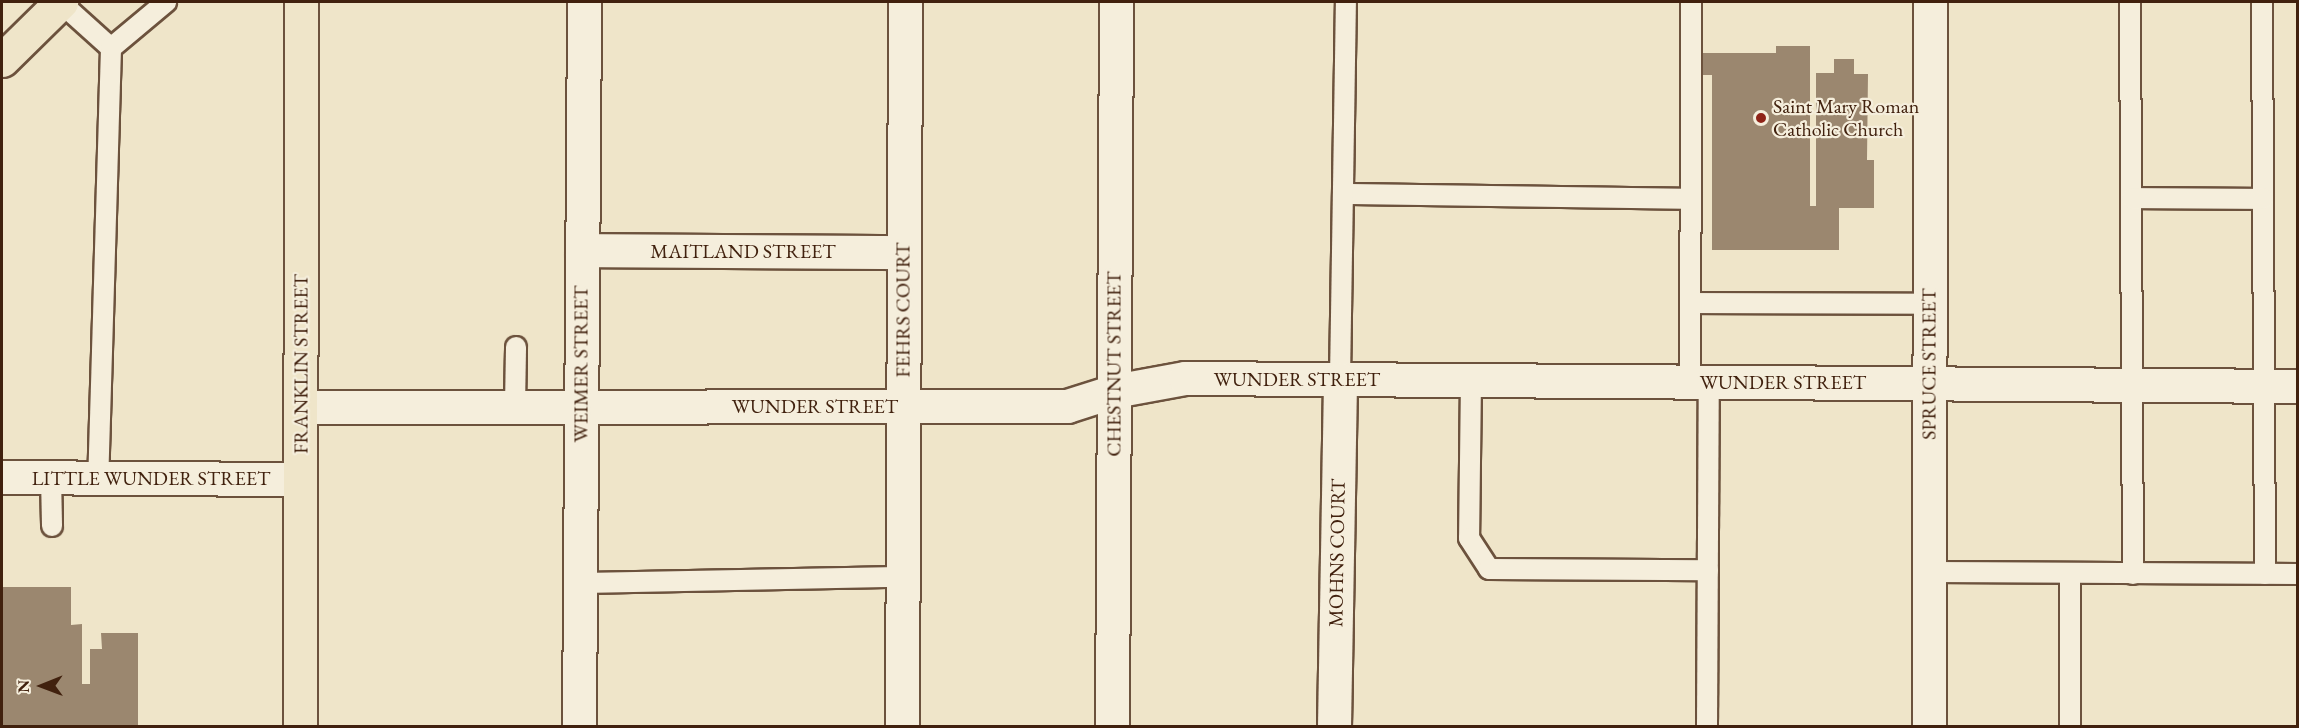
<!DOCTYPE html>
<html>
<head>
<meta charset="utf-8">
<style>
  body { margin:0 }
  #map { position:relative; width:2299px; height:728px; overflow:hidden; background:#efe5c9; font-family:"EB Garamond",serif }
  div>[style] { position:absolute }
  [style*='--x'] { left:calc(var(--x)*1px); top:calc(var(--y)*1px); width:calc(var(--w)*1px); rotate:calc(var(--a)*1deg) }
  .building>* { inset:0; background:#9b876f }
  .roads { filter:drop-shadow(2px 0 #6c523d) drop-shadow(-2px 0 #6c523d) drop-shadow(0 2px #6c523d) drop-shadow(0 -2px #6c523d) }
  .lane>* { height:20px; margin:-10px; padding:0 10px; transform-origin:10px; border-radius:10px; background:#f5eedc }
  .street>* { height:33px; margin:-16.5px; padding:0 16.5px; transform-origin:16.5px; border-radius:16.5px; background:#f5eedc }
  .secondary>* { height:33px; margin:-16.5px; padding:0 16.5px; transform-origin:16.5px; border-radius:16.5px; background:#f5eedc }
  .primary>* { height:33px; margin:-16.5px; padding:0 16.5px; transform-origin:16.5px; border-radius:16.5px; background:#efe5c9 }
  .dots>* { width:16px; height:16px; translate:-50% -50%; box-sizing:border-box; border:3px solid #f5eedc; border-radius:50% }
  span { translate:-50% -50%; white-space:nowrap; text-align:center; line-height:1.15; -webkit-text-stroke:4.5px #f5eedc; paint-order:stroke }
  .poi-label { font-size:20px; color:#41210e }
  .left { translate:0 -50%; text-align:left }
  .street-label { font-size:20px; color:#41210e }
  .frame { position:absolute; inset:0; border:3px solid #41210e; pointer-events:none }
  .north { position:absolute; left:12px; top:656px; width:60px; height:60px; -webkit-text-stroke:4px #f5eedc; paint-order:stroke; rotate:269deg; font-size:16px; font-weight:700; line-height:24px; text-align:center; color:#41210e }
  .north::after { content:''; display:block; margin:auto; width:21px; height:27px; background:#41210e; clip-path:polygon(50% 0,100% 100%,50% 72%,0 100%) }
</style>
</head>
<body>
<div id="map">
  <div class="building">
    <div style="clip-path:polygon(1776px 46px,1810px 46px,1810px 206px,1816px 206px,1816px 73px,1834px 73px,1834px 59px,1854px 59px,1854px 74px,1868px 74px,1867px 160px,1874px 160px,1874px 208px,1839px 208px,1839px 250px,1712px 250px,1712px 75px,1700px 75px,1700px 53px,1776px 53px)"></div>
    <div style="clip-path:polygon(2px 587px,71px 587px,71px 625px,82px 624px,82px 684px,90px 684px,90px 649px,102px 649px,101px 633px,138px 633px,138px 726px,2px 726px)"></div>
  </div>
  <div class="roads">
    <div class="lane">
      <div style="--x:60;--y:2;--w:69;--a:42"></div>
      <div style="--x:111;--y:48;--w:430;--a:91.7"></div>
      <div style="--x:2130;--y:2;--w:572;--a:89.7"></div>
      <div style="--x:2262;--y:2;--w:572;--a:89.7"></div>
      <div style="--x:111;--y:48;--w:72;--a:-39.9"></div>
      <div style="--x:1343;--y:194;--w:348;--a:0.8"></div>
      <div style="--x:2132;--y:198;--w:131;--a:0.4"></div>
      <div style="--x:1691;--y:303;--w:238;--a:0.2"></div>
      <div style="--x:1340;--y:379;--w:377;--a:-89.1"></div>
      <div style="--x:1471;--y:380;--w:158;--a:90.7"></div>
      <div style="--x:1469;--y:538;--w:37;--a:57"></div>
      <div style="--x:1489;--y:569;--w:219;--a:0.3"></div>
      <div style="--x:1690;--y:382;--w:380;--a:-89.8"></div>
      <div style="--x:515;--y:406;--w:59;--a:-89"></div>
      <div style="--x:51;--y:477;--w:49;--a:88.8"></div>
      <div style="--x:1930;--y:572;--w:368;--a:0.3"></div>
      <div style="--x:580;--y:583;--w:322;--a:-1.1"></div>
      <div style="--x:1707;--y:726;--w:344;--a:-89.7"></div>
      <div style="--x:2070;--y:726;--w:153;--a:-90"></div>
    </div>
    <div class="street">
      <div style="--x:582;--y:250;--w:321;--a:0.4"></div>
      <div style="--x:301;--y:407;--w:766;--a:-0.07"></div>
      <div style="--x:1067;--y:406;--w:49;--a:-17.7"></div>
      <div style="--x:1114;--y:391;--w:72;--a:-10.4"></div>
      <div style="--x:1185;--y:378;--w:1113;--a:0.41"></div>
      <div style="--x:2;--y:477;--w:298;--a:0.4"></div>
      <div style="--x:579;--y:726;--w:724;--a:-89.6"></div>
      <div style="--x:902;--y:726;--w:724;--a:-89.76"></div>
      <div style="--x:1334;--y:726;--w:347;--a:-89"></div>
      <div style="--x:1929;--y:726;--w:724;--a:-89.92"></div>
    </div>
    <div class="secondary">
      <div style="--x:1112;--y:726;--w:724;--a:-89.68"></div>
    </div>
    <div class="primary">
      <div style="--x:2;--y:60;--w:83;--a:-44.5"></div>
      <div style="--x:300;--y:726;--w:724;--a:-89.92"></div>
    </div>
  </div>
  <div class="dots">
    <div style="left:1761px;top:118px;background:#8f2418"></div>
  </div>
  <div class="poi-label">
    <span class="left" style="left:1773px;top:118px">Saint Mary Roman<br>Catholic Church</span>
  </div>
  <div class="street-label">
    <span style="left:743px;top:251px">MAITLAND STREET</span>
    <span style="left:903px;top:310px;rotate:-90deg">FEHRS COURT</span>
    <span style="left:301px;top:364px;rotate:-90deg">FRANKLIN STREET</span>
    <span style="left:581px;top:364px;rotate:-90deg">WEIMER STREET</span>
    <span style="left:1114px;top:364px;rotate:-90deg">CHESTNUT STREET</span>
    <span style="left:1929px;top:364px;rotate:-90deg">SPRUCE STREET</span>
    <span style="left:1297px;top:379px">WUNDER STREET</span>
    <span style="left:1783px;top:382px">WUNDER STREET</span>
    <span style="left:815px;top:406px">WUNDER STREET</span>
    <span style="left:151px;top:478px">LITTLE WUNDER STREET</span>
    <span style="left:1337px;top:553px;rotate:-89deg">MOHNS COURT</span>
  </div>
  <div class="frame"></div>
  <div class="north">N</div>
</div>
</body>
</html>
